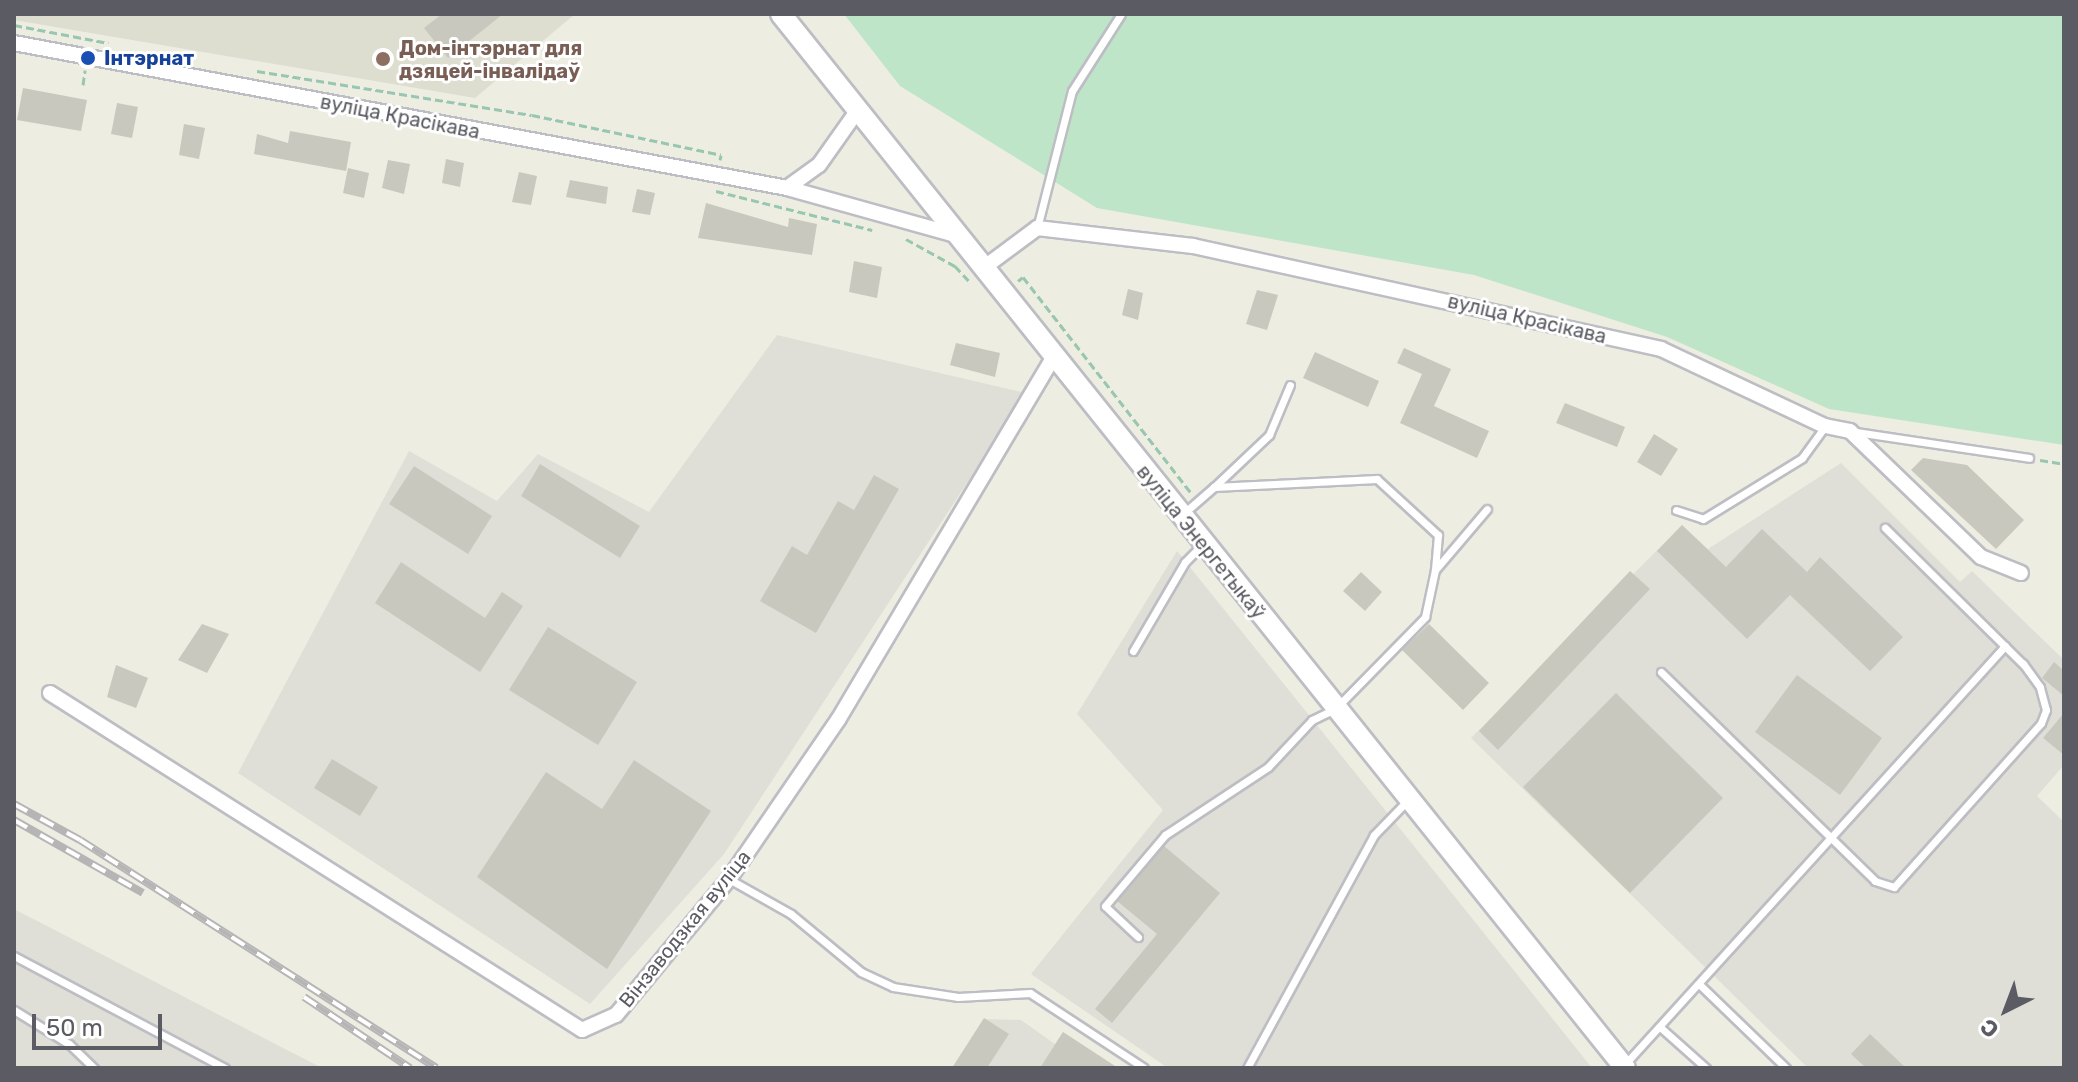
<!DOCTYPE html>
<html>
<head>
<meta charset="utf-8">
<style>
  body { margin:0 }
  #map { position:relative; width:2078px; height:1082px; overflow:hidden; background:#edede2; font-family:Rubik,sans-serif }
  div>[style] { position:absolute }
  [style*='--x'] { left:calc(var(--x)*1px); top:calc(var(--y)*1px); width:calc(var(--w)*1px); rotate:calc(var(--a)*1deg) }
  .industrial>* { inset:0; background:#dfdfd7 }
  .education>* { inset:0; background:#ddddd0 }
  .green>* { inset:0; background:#bfe5c9 }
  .building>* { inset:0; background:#c8c8bf }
  .path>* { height:3px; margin-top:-1.5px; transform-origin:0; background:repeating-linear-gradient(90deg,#98c6b1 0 8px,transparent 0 12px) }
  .roads { filter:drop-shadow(2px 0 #bdbdc4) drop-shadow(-2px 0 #bdbdc4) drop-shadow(0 2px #bdbdc4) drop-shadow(0 -2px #bdbdc4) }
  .service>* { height:7px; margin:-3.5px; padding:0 3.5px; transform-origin:3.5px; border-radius:3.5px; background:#fff }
  .minor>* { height:14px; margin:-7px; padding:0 7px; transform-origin:7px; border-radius:7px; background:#fff }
  .secondary>* { height:20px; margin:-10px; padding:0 10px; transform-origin:10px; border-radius:10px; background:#fff }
  .rail>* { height:8px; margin-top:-4px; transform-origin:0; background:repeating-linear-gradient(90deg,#fff 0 15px,#b5b5b6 0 30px); box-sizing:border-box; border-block:2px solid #b5b5b6 }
  .dots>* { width:22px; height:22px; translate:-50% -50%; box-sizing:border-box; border:4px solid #fff; border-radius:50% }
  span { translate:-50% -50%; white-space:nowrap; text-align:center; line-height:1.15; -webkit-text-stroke:6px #fff; paint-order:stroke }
  .education-label { font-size:20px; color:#785e54; font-weight:700 }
  .left { translate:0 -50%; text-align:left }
  .transit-label { font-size:20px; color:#164399; font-weight:700 }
  .street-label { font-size:20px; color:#5b5c63 }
  .frame { position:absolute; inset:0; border:16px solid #5b5c63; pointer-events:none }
  .north { position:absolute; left:1966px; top:970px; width:80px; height:80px; -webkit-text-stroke:6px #fff; paint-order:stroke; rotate:222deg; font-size:22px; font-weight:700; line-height:32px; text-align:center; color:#5b5c63 }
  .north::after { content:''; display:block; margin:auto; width:28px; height:36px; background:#5b5c63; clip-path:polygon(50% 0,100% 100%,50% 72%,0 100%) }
  .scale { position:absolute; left:32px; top:1014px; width:130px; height:36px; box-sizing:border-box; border:4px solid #5b5c63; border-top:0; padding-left:10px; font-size:24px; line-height:28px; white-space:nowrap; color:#5b5c63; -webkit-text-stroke:6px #fff; paint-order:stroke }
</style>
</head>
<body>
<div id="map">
  <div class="industrial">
    <div style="clip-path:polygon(777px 335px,1026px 393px,724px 854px,590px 1004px,238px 773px,409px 451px,497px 501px,538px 454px,649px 512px)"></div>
    <div style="clip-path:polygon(1841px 463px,1960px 582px,1972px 571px,2064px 660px,2064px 765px,2037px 796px,2064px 822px,2064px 1068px,1808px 1068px,1471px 738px,1682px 525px,1708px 549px)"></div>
    <div style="clip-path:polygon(1177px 551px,1524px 983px,1592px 1068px,1168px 1068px,1031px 974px,1163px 810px,1077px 714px)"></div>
    <div style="clip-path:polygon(14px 909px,322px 1068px,14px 1068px)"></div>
    <div style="clip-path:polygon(984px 1019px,1021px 1020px,1055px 1044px,1063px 1032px,1118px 1068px,952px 1068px)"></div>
  </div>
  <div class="education">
    <div style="clip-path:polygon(14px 14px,575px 14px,475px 98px,14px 20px)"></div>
  </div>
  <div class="green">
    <div style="clip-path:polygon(844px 14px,2064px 14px,2064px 445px,1829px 409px,1667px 337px,1474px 275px,1097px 208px,900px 86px)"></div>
  </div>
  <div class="building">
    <div style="clip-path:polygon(442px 14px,503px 14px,448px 58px,424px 28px)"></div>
    <div style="clip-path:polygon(23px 88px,87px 100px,81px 131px,17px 120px)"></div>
    <div style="clip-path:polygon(117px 103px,138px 107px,132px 138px,111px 134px)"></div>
    <div style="clip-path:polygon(184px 124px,205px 128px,199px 159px,179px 155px)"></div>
    <div style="clip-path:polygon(290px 131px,351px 142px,346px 171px,254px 154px,257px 134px,288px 143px)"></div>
    <div style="clip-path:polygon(446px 159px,464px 163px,460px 187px,442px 183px)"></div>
    <div style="clip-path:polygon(388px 160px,410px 164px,404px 194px,382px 188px)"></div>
    <div style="clip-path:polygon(348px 168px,369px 173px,364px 198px,343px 193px)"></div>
    <div style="clip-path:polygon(519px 172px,537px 176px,531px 205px,512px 202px)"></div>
    <div style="clip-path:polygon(570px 180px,608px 187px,606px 204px,566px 197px)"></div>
    <div style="clip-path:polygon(637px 189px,655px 193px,650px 215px,632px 212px)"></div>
    <div style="clip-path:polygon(706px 203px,788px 227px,789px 218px,817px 224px,812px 255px,698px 238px)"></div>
    <div style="clip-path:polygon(854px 261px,882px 267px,877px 298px,849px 292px)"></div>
    <div style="clip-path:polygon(1128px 289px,1143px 293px,1138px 320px,1122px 315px)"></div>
    <div style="clip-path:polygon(1257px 290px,1278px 295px,1267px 330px,1246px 324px)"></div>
    <div style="clip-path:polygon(956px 343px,1000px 353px,995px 377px,950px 365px)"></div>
    <div style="clip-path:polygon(1404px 348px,1451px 369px,1434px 406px,1489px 431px,1477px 458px,1400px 423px,1422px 374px,1397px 363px)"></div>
    <div style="clip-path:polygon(1315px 352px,1379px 381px,1368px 407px,1303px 378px)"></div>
    <div style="clip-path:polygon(1565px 403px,1625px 427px,1617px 447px,1556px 423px)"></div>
    <div style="clip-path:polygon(1654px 434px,1678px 449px,1661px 476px,1637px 462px)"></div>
    <div style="clip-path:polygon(1923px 458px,1967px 465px,2024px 520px,1996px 549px,1911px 470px)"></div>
    <div style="clip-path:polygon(540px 464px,640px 526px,620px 558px,521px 496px)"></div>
    <div style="clip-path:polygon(414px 466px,492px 516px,468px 554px,389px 504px)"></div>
    <div style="clip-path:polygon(874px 475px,899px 489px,816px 633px,760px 601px,792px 546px,807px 555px,838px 501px,854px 510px)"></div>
    <div style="clip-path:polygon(1682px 525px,1726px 567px,1762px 529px,1807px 572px,1820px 557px,1903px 637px,1870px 671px,1790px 595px,1747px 639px,1657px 551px)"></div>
    <div style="clip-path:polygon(401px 562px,485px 618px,502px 592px,523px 606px,480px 672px,375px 603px)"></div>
    <div style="clip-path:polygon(1630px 571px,1650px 589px,1498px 750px,1479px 731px)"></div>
    <div style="clip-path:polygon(1361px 572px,1382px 592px,1365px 611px,1343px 591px)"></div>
    <div style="clip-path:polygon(202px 624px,229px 634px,207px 673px,178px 660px)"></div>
    <div style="clip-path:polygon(1429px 624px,1489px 683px,1463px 710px,1402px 650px)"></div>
    <div style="clip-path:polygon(548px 627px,637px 682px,598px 745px,509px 690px)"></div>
    <div style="clip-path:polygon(2054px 662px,2064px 671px,2064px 696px,2042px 678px)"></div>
    <div style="clip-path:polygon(116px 665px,148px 678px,136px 708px,107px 697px)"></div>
    <div style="clip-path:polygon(1797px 675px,1882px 738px,1840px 795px,1755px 732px)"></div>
    <div style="clip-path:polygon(1616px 693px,1723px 798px,1630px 893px,1523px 787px)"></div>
    <div style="clip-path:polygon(2064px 713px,2064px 755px,2043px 738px)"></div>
    <div style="clip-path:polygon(332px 759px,378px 787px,360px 816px,314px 788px)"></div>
    <div style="clip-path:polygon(634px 760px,711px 811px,607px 969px,477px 877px,546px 772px,602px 809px)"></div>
    <div style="clip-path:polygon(1164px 846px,1220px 893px,1112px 1023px,1095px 1009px,1157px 934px,1117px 901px)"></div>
    <div style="clip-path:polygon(984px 1018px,1009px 1034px,987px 1068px,952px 1068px)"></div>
    <div style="clip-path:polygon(1063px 1032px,1118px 1068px,1040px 1068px)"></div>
    <div style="clip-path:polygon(1870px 1034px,1906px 1068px,1866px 1068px,1851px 1054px)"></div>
  </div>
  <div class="path">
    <div style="--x:14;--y:25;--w:96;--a:10.8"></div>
    <div style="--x:257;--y:71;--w:278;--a:9.1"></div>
    <div style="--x:532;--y:115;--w:193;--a:11.9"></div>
    <div style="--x:721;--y:155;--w:5;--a:101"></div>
    <div style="--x:83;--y:85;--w:15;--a:-82"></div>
    <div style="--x:716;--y:191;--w:161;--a:14"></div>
    <div style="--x:906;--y:239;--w:56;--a:28.9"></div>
    <div style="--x:955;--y:266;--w:21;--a:47"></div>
    <div style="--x:1018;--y:281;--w:6;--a:-39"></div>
    <div style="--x:1023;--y:277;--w:274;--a:52.1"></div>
    <div style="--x:2040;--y:460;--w:24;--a:9"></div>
  </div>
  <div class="roads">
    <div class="service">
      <div style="--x:1037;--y:228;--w:141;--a:-75.7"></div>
      <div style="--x:1072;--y:91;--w:91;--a:-57.5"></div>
      <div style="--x:1856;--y:432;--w:175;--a:8.5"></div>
      <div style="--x:1214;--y:487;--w:76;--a:-43.4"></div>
      <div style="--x:1269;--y:435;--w:54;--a:-67.2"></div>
      <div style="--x:1676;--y:510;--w:28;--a:18"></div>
      <div style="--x:1703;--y:519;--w:116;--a:-31.6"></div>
      <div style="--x:1802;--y:458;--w:39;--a:-54"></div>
      <div style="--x:1184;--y:513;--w:40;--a:-41"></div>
      <div style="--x:1214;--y:487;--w:163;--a:-2.8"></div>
      <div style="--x:1377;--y:479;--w:83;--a:42.6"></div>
      <div style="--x:1438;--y:535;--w:33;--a:95"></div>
      <div style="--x:1133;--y:651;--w:103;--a:-59.7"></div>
      <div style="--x:1185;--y:562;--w:25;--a:-45"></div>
      <div style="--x:1661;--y:672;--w:299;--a:44.3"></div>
      <div style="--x:1875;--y:881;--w:20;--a:18"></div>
      <div style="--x:1894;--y:887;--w:220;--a:-48.1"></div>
      <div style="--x:2041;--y:723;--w:14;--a:-69"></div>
      <div style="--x:2046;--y:710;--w:24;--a:-105"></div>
      <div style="--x:2040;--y:687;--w:29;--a:-126"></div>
      <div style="--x:2023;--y:664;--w:194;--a:-135.4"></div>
      <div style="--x:729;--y:879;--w:71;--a:29.4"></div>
      <div style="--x:791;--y:914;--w:91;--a:39.6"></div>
      <div style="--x:861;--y:972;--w:35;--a:25"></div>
      <div style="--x:893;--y:987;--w:66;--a:8.7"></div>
      <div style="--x:958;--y:997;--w:72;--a:-3.2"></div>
      <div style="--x:1030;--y:993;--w:136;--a:33.3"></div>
      <div style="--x:1138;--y:937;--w:45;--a:-136.8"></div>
      <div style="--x:1105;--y:906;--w:93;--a:-49.8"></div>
      <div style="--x:1165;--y:835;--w:123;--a:-33.4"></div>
      <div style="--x:1268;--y:767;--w:64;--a:-46.9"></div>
      <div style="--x:1312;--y:720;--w:25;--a:-26"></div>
      <div style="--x:1335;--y:709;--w:129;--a:-45.6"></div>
      <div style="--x:1425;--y:617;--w:48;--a:-78"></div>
      <div style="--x:1435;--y:570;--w:80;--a:-49.6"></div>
      <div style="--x:14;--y:956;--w:239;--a:28"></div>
      <div style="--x:1699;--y:984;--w:121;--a:44"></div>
      <div style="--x:14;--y:1010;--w:65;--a:31.7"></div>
      <div style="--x:69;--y:1044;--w:35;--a:44"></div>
      <div style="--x:1660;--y:1027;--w:62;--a:41.7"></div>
      <div style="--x:1625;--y:1064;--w:565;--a:-47.73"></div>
      <div style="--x:1247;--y:1068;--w:265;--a:-61.4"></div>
      <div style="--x:1374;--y:835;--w:47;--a:-45.9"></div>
    </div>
    <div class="minor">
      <div style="--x:14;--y:43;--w:786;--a:10.62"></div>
      <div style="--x:787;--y:188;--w:174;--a:15.6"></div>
      <div style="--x:787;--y:188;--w:39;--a:-36"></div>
      <div style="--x:819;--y:165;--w:67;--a:-54.7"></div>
      <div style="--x:982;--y:269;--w:69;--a:-36.7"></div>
      <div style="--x:1037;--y:228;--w:157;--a:6.6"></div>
      <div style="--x:1193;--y:246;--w:479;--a:12.4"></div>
      <div style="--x:1661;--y:349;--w:181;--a:25.2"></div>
      <div style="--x:1825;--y:426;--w:25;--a:11"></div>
      <div style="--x:1850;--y:431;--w:182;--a:43.9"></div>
      <div style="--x:1981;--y:557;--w:43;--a:21.8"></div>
      <div style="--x:50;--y:693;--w:630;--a:32.35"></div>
      <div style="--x:582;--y:1030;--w:37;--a:-24"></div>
      <div style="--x:616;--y:1015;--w:177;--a:-50.3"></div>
      <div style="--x:729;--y:879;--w:193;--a:-55.6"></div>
      <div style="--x:838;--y:720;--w:421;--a:-59.3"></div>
    </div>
    <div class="secondary">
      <div style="--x:781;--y:14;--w:1350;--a:51.31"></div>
    </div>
  </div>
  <div class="rail">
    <div style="--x:14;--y:804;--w:75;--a:28.6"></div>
    <div style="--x:80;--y:840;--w:423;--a:32.6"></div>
    <div style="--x:14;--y:820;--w:148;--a:29.5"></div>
    <div style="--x:304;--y:997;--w:128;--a:33.8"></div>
  </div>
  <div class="dots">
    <div style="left:88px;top:58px;background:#1a4fb4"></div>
    <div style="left:383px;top:59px;background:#8d6e63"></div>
  </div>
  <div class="education-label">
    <span class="left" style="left:399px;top:60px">Дом-інтэрнат для<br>дзяцей-інвалідаў</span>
  </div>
  <div class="transit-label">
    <span class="left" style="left:104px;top:58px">Інтэрнат</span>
  </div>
  <div class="street-label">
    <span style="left:400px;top:117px;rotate:11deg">вуліца Красікава</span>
    <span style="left:1527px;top:319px;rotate:13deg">вуліца Красікава</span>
    <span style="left:1201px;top:542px;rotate:51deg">вуліца Энергетыкаў</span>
    <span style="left:685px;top:929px;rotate:-51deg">Вінзаводзкая вуліца</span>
  </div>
  <div class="frame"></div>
  <div class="north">С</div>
  <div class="scale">50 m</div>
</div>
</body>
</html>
